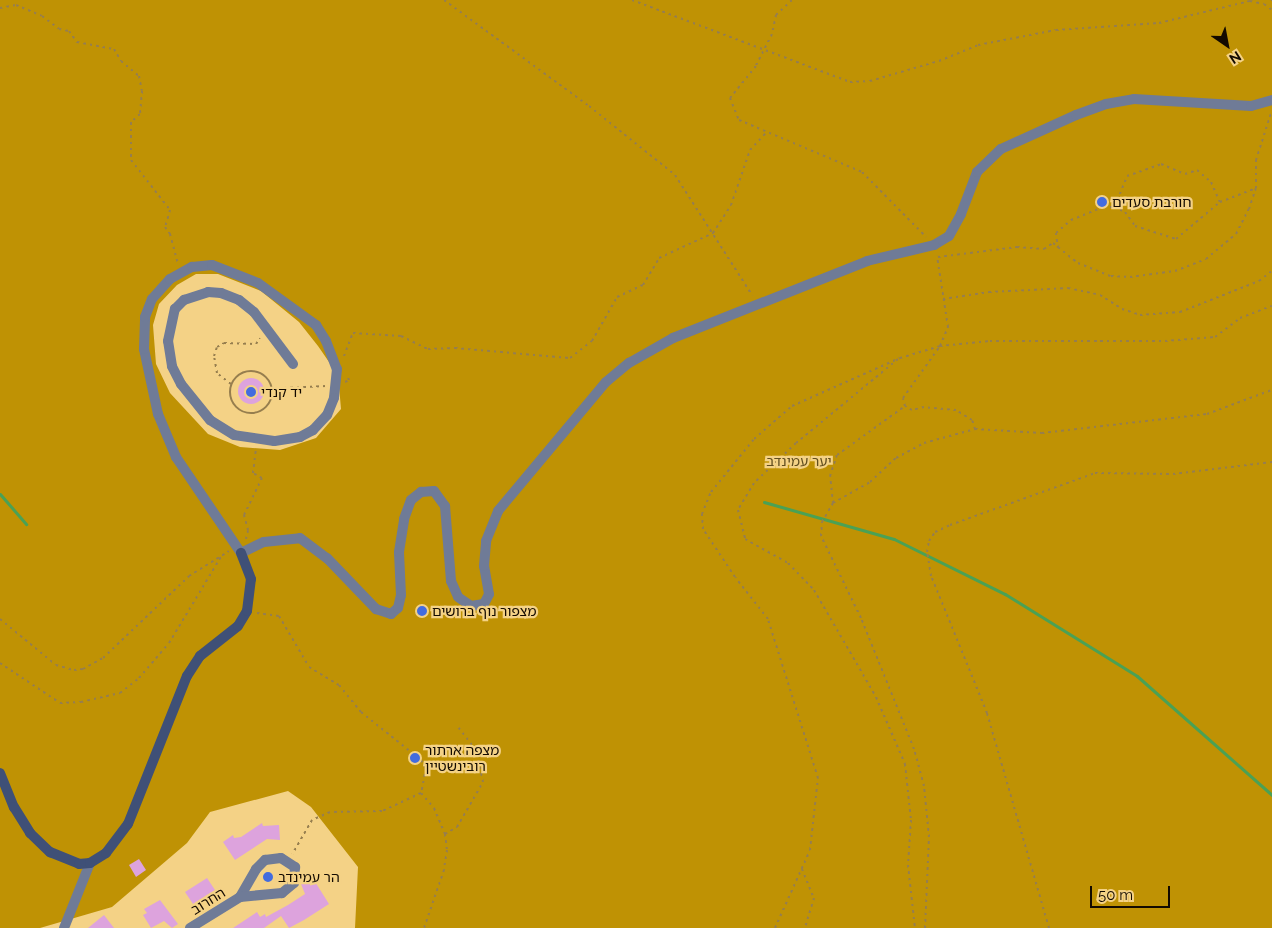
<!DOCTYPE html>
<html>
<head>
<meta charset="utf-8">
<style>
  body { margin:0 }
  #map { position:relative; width:1272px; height:928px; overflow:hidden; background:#f4d286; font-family:Raleway,"Noto Sans Hebrew",sans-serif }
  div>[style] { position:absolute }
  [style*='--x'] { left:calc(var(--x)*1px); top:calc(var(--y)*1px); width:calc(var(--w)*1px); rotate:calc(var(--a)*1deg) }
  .forest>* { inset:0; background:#bf9204 }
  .stream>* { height:3px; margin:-1.5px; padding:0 1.5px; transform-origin:1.5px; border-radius:1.5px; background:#4aa155 }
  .building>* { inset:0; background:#dda3dd }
  .round { border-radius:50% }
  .path>* { height:2px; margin-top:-1px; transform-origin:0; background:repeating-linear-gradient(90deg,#967e4e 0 2.5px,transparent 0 6.5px) }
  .path>.ring { margin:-1px; padding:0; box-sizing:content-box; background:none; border:2px solid #967e4e; border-radius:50% }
  .minor>* { height:10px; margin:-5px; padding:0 5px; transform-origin:5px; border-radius:5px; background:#6f7b97 }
  .tertiary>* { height:10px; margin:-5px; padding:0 5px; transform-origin:5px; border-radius:5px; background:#6f7b97 }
  .secondary>* { height:10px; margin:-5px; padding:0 5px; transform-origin:5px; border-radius:5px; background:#3f5077 }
  .dots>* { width:14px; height:14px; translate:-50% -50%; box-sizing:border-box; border:2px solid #f4d286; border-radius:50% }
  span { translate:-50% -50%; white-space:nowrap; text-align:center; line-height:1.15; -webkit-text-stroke:4.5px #f4d286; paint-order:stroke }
  .poi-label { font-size:14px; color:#130a00 }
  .left { translate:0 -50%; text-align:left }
  .park-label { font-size:14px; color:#604d1f }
  .street-label { font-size:14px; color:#130a00 }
  .north { position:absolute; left:1202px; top:20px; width:50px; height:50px; -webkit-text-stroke:4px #f4d286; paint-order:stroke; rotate:147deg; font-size:14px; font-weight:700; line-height:20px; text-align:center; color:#130a00 }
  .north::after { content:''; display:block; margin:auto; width:18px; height:22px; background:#130a00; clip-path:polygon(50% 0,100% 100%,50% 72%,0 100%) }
  .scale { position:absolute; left:1090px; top:886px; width:80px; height:22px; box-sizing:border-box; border:2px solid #130a00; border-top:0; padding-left:6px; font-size:15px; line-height:18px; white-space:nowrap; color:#130a00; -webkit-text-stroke:4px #f4d286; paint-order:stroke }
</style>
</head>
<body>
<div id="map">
  <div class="forest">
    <div style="clip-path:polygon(evenodd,0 0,1272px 0,1272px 928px,355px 928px,358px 867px,311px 807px,288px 791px,210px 812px,187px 843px,112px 907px,40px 928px,0 928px,0 0,196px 274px,218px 274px,261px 291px,299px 322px,318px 346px,338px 375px,341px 409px,316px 438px,280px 450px,240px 447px,208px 434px,170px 393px,156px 364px,153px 325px,159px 304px,177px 285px,196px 274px)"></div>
  </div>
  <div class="stream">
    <div style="--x:0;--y:494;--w:40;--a:49"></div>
    <div style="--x:764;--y:502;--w:135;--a:15.9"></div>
    <div style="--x:894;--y:539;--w:124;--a:26.4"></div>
    <div style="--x:1005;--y:594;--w:155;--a:31.8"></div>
    <div style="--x:1137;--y:676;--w:180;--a:41.4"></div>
  </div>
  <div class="building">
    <div class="round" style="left:238px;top:378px;width:26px;height:26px"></div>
    <div style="clip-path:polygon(262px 823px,263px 826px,279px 825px,280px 840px,267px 839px,235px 860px,223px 842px,233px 835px,234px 838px,241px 837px)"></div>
    <div style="clip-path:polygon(139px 859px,146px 870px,136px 877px,129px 865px)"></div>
    <div style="clip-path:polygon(312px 877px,329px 904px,304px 920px,289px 928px,281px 916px,264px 928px,233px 928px,257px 912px,260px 917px,265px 914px,266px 917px,288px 905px,305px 894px,301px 884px)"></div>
    <div style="clip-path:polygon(207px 878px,215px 890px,193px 904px,185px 892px)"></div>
    <div style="clip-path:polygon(160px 900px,178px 924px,172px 928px,164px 921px,151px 928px,143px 915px,147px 913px,144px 909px)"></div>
    <div style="clip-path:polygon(104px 915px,114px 928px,88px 928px)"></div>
  </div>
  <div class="path">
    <div style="--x:444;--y:0;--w:180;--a:36.2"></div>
    <div style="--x:589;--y:106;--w:110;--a:38.7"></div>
    <div style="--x:675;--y:175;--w:143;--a:57.3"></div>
    <div style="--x:632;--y:0;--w:233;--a:20.6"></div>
    <div style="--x:850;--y:82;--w:20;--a:-3"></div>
    <div style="--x:870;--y:81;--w:72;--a:-16.2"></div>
    <div style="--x:939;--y:61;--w:42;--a:-22.3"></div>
    <div style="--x:978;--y:45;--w:79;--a:-10.9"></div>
    <div style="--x:1056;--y:30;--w:103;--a:-3.9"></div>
    <div style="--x:1159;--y:23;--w:94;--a:-13.6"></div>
    <div style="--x:1250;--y:1;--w:14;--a:12"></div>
    <div style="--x:1264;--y:4;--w:10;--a:37"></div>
    <div style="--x:792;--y:0;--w:22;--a:137"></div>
    <div style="--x:776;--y:15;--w:19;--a:102"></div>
    <div style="--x:772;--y:34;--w:36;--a:117"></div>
    <div style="--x:756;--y:66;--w:41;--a:129.1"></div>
    <div style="--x:730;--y:98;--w:24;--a:68"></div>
    <div style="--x:739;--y:120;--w:134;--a:22.9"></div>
    <div style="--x:862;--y:172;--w:91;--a:45.4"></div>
    <div style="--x:1272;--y:0;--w:1;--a:90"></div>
    <div style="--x:0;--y:8;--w:16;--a:-11"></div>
    <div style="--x:16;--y:5;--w:28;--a:23"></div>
    <div style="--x:42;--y:16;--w:21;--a:37"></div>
    <div style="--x:59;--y:29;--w:10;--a:11"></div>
    <div style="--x:69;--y:31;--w:14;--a:54"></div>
    <div style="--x:77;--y:42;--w:38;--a:11"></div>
    <div style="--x:114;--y:49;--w:14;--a:60"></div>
    <div style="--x:121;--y:61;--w:23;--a:40"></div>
    <div style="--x:139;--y:76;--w:15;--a:79"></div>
    <div style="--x:142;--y:91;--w:23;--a:95"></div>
    <div style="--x:140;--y:114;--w:12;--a:138"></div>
    <div style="--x:131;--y:122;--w:38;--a:90"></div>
    <div style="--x:131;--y:160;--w:63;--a:52"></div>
    <div style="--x:170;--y:210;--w:18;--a:106"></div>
    <div style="--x:165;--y:227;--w:9;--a:54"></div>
    <div style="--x:170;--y:234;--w:31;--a:75"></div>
    <div style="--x:1115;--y:206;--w:32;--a:-68"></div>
    <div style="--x:1127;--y:176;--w:36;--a:-19"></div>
    <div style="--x:1161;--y:164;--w:26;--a:23"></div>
    <div style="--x:1185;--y:174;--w:13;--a:-18"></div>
    <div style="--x:1197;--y:170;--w:18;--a:41"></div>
    <div style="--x:1211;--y:182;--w:22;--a:66"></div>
    <div style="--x:1058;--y:248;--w:15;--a:-98"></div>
    <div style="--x:1056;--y:233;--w:20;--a:-41"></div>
    <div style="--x:1071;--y:220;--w:35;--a:-22"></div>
    <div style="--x:1104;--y:207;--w:10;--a:0"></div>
    <div style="--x:1114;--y:207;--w:12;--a:24"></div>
    <div style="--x:1125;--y:212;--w:17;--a:54"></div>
    <div style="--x:1135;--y:226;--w:43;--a:17.6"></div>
    <div style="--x:1176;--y:239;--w:57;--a:-40.1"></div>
    <div style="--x:1220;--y:202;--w:39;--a:-21"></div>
    <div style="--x:938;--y:257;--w:80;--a:-7.2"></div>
    <div style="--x:1017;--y:247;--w:27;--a:4"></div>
    <div style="--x:1044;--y:249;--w:11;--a:-34"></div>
    <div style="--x:1053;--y:243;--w:32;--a:39"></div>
    <div style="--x:1078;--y:263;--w:35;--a:22"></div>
    <div style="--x:1111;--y:276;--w:19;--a:3"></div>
    <div style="--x:1130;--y:277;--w:45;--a:-7.6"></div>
    <div style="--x:1175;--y:271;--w:33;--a:-21"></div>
    <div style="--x:1206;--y:259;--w:39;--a:-40"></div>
    <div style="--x:1236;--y:234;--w:28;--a:-63"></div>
    <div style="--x:1249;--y:209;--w:22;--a:-72"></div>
    <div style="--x:1256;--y:188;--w:28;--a:-90"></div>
    <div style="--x:1256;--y:160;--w:52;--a:-72.3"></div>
    <div style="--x:943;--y:299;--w:47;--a:-8.7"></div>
    <div style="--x:989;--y:292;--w:79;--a:-2.9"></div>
    <div style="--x:1068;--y:288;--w:33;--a:12"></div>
    <div style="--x:1100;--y:295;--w:26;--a:32"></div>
    <div style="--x:1122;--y:309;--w:19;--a:18"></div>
    <div style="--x:1140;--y:315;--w:40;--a:-4.3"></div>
    <div style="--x:1180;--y:312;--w:85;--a:-21.4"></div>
    <div style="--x:1259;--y:281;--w:16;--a:-38"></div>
    <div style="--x:344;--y:356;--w:25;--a:-69"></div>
    <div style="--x:353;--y:333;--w:48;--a:3.6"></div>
    <div style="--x:401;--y:336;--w:30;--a:26"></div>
    <div style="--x:428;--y:349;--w:27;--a:-2"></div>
    <div style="--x:455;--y:348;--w:115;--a:5"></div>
    <div style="--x:570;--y:358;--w:28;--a:-38"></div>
    <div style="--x:592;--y:341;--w:51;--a:-60.4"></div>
    <div style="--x:617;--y:297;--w:29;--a:-25"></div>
    <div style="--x:643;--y:285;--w:31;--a:-59"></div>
    <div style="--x:659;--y:258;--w:60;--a:-24.8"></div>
    <div style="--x:713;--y:233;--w:33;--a:-57"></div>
    <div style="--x:731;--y:205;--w:58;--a:-70.9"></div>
    <div style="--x:750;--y:150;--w:23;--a:-47"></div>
    <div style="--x:898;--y:359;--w:132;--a:140.5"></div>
    <div style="--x:796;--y:443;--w:58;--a:136.4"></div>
    <div style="--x:754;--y:483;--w:31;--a:121"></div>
    <div style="--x:738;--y:510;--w:30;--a:76"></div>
    <div style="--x:745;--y:539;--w:49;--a:29.2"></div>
    <div style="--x:788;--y:563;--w:37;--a:46"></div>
    <div style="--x:814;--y:590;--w:124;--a:59.9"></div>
    <div style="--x:876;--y:697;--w:73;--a:66.6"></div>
    <div style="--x:905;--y:764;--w:56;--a:83.9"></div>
    <div style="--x:911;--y:820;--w:45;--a:93.8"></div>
    <div style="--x:908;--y:865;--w:63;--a:83.7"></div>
    <div class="ring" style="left:230px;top:371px;width:40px;height:40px"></div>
    <div style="--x:345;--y:382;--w:4;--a:-27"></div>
    <div style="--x:349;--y:380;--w:5;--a:-112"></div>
    <div style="--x:231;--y:384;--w:18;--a:-142"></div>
    <div style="--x:217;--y:373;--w:17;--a:-100"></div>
    <div style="--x:214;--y:356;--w:9;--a:-72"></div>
    <div style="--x:217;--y:347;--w:8;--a:-30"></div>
    <div style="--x:224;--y:343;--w:32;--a:2"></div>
    <div style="--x:256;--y:344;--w:7;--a:-56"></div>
    <div style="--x:271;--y:399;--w:17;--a:-40"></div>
    <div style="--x:284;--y:388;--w:42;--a:-2.7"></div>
    <div style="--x:975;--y:429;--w:67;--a:3.4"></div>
    <div style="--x:1042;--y:433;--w:166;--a:-6.6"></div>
    <div style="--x:1207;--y:414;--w:69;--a:-20.3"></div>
    <div style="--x:833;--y:503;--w:27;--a:-96"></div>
    <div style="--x:830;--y:476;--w:22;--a:-72"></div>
    <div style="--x:837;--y:455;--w:84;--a:-35.8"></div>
    <div style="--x:246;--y:539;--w:9;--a:-77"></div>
    <div style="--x:248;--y:530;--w:16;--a:-105"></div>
    <div style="--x:244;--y:515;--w:41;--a:-64.1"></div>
    <div style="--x:262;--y:478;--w:10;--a:-151"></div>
    <div style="--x:253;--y:473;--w:25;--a:-83"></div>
    <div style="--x:257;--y:613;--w:22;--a:8"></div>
    <div style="--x:279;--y:616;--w:59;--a:59.5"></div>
    <div style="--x:309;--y:667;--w:35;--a:31"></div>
    <div style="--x:339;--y:685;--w:35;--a:51"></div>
    <div style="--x:361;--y:712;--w:77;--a:38.7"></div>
    <div style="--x:421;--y:760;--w:9;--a:58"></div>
    <div style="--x:426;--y:768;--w:25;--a:101"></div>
    <div style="--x:421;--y:793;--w:43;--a:155.2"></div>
    <div style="--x:382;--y:811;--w:52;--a:178.9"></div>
    <div style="--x:330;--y:812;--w:20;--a:156"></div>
    <div style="--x:312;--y:820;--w:39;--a:120"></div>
    <div style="--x:0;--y:619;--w:72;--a:39.4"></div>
    <div style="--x:56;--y:665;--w:19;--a:16"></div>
    <div style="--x:74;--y:670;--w:9;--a:-6"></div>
    <div style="--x:83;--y:669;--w:23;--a:-29"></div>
    <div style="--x:103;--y:658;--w:119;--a:-43.6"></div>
    <div style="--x:189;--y:576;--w:47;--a:-32"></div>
    <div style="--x:0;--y:663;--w:72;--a:33.7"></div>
    <div style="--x:60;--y:703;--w:21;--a:-3"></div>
    <div style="--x:81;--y:702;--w:40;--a:-13"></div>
    <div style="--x:120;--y:693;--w:24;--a:-38"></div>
    <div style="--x:139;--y:678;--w:46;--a:-49.4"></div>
    <div style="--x:169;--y:643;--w:103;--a:-58.9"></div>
    <div style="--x:421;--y:793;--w:20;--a:49"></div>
    <div style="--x:434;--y:808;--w:28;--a:67"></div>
    <div style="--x:445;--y:834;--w:16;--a:83"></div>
    <div style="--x:447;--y:850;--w:20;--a:99"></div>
    <div style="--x:444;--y:870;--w:61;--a:109"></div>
    <div style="--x:445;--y:834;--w:14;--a:-30"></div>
    <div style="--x:457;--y:827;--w:52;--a:-60"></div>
    <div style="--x:483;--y:782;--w:33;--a:-102"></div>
    <div style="--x:476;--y:750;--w:29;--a:-128"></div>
    <div style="--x:802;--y:869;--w:31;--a:68"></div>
    <div style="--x:814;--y:898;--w:31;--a:107"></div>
    <div style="--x:775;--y:928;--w:85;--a:-65.8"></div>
    <div style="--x:810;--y:850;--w:72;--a:-83.7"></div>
    <div style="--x:818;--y:778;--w:167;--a:-107.5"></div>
    <div style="--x:768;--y:619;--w:53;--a:-128.2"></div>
    <div style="--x:735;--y:577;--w:58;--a:-123.7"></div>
    <div style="--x:703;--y:529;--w:15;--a:-94"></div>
    <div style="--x:702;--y:514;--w:24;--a:-68"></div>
    <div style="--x:711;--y:492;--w:68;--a:-50.9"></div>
    <div style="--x:754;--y:439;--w:50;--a:-41"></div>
    <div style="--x:792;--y:406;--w:118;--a:-24"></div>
    <div style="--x:900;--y:358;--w:42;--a:-16.7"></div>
    <div style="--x:940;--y:346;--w:50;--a:-5.7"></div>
    <div style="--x:990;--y:341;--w:175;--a:0"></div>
    <div style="--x:1165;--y:341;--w:50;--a:-4.6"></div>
    <div style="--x:1215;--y:337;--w:31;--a:-37"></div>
    <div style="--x:1240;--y:318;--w:34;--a:-21"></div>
    <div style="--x:925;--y:928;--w:91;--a:-87.5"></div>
    <div style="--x:929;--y:837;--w:51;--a:-95.6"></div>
    <div style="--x:924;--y:786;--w:38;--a:-105"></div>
    <div style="--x:914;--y:749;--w:141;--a:-112"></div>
    <div style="--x:861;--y:618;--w:91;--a:-116"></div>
    <div style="--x:821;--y:536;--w:14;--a:-86"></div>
    <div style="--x:822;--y:522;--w:22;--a:-60"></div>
    <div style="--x:833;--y:503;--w:43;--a:-29.6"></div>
    <div style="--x:870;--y:482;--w:35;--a:-43"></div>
    <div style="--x:896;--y:458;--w:32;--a:-28"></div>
    <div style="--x:924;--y:443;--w:53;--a:-15.4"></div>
    <div style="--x:975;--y:429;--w:9;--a:-108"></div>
    <div style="--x:972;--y:420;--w:19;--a:-148"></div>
    <div style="--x:956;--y:410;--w:32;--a:-175"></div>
    <div style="--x:924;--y:407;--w:12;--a:166"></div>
    <div style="--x:912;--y:410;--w:8;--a:-150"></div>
    <div style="--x:905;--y:406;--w:8;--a:-104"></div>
    <div style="--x:903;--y:398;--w:64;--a:-54.6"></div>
    <div style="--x:940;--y:346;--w:21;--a:-67"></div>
    <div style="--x:948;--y:327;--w:72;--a:-98.8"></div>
    <div style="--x:1049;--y:928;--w:224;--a:-106.1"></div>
    <div style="--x:987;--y:713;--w:148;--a:-112.2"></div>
    <div style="--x:931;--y:576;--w:24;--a:-99"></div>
    <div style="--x:927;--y:552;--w:11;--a:-80"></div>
    <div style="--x:929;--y:541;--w:11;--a:-56"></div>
    <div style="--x:935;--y:532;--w:17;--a:-25"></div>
    <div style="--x:950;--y:525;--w:154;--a:-19.7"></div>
    <div style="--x:1095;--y:473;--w:78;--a:0.7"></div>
    <div style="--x:1173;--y:474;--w:100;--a:-6.9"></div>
  </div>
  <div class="minor">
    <div style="--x:934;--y:245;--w:17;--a:-31"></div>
    <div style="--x:949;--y:236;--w:25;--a:-61"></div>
    <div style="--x:961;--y:214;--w:45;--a:-69.1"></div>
    <div style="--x:977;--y:172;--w:33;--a:-44"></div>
    <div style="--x:1001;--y:149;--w:82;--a:-24.4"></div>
    <div style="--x:1076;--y:115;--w:32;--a:-20"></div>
    <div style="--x:1106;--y:104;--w:28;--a:-10"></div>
    <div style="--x:1134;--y:99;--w:117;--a:3.4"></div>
    <div style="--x:1251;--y:106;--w:22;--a:-16"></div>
    <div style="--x:241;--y:553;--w:116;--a:-124.1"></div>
    <div style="--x:176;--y:457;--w:47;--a:-112.7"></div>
    <div style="--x:158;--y:414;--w:66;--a:-102.2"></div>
    <div style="--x:144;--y:349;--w:32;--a:-88"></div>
    <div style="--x:145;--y:317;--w:19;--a:-69"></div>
    <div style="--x:152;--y:299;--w:27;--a:-48"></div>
    <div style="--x:170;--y:279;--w:25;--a:-29"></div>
    <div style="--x:192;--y:267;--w:20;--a:-6"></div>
    <div style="--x:212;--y:265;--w:49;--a:21.4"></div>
    <div style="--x:258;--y:283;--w:72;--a:35.9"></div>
    <div style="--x:316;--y:325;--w:19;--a:58"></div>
    <div style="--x:326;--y:341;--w:30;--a:69"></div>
    <div style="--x:337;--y:369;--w:29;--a:96"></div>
    <div style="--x:334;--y:398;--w:18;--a:112"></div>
    <div style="--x:327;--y:415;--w:21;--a:133"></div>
    <div style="--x:313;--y:430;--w:15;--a:152"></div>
    <div style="--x:300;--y:437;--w:26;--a:171"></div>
    <div style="--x:274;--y:441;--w:40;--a:-171.5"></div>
    <div style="--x:234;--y:435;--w:28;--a:-148"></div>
    <div style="--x:210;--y:420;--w:46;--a:-128.9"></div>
    <div style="--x:181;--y:384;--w:20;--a:-117"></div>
    <div style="--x:172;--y:366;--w:25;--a:-99"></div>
    <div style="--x:168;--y:341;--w:33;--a:-78"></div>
    <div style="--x:175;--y:309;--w:13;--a:-45"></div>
    <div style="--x:184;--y:300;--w:25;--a:-18"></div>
    <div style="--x:208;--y:292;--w:13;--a:4"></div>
    <div style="--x:221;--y:293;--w:19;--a:21"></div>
    <div style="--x:239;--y:300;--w:19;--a:39"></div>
    <div style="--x:254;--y:312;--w:65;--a:53.1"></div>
    <div style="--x:64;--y:928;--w:70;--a:-68.2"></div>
    <div style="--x:190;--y:928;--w:59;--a:-31.8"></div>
    <div style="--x:240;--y:897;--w:32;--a:-60"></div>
    <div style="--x:256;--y:869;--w:13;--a:-45"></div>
    <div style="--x:265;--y:860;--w:16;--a:-7"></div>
    <div style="--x:281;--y:858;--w:17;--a:33"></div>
    <div style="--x:295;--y:867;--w:16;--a:94"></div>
    <div style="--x:294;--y:883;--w:16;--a:140"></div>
    <div style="--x:282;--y:893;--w:42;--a:174.6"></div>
  </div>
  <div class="tertiary">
    <div style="--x:241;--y:553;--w:25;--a:-26"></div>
    <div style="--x:264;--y:542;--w:36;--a:-6"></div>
    <div style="--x:300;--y:538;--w:34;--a:37"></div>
    <div style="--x:327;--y:558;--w:71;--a:46.1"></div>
    <div style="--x:376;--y:609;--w:16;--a:18"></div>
    <div style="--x:391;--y:614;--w:9;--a:-41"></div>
    <div style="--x:398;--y:608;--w:13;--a:-77"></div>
    <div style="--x:401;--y:595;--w:43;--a:-92.7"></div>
    <div style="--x:399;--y:552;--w:33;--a:-81"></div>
    <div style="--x:404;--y:519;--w:20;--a:-70"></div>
    <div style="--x:411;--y:500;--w:13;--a:-39"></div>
    <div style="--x:421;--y:492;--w:13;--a:-4"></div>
    <div style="--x:434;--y:491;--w:19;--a:54"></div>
    <div style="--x:445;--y:506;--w:75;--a:85.4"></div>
    <div style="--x:451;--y:581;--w:17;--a:66"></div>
    <div style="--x:458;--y:597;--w:16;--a:35"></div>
    <div style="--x:471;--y:606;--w:13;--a:-9"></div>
    <div style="--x:484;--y:604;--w:11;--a:-63"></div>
    <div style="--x:489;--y:594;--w:28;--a:-100"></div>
    <div style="--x:484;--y:566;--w:25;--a:-85"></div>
    <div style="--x:486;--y:541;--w:32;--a:-68"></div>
    <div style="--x:498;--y:511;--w:168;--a:-50.1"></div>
    <div style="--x:606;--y:382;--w:30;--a:-40"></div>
    <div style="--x:629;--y:363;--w:51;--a:-29.6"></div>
    <div style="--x:673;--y:338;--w:209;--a:-21.6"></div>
    <div style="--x:867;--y:261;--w:69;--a:-13.4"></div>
  </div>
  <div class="secondary">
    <div style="--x:0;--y:773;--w:37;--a:68"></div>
    <div style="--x:14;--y:807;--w:31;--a:58"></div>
    <div style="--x:30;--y:833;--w:28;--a:44"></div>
    <div style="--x:50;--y:852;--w:31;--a:22"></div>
    <div style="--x:79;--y:864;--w:11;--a:-5"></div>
    <div style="--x:90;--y:863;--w:19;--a:-32"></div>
    <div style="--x:106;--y:853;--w:36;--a:-53"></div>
    <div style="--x:128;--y:824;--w:159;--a:-68.3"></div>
    <div style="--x:187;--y:676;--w:24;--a:-57"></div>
    <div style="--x:200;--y:656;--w:48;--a:-38.3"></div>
    <div style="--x:238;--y:626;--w:17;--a:-59"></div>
    <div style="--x:247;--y:611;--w:32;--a:-83"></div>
    <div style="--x:251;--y:579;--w:28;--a:-111"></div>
  </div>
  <div class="dots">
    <div style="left:1102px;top:202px;background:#436cde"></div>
    <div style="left:251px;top:392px;background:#436cde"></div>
    <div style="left:422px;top:611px;background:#436cde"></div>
    <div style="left:415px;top:758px;background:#436cde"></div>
    <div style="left:268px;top:877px;background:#436cde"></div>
  </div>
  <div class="poi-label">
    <span class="left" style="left:1112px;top:202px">חורבת סעדים</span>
    <span class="left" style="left:261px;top:392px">יד קנדי</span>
    <span class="left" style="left:432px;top:611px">מצפור נוף ברושים</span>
    <span class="left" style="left:425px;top:758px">מצפה ארתור<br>רובינשטיין</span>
    <span class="left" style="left:278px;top:877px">הר עמינדב</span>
  </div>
  <div class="park-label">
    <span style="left:799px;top:461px">יער עמינדב</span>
  </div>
  <div class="street-label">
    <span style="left:208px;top:901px;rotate:-32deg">החרוב</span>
  </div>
  <div class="north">N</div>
  <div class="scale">50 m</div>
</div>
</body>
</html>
